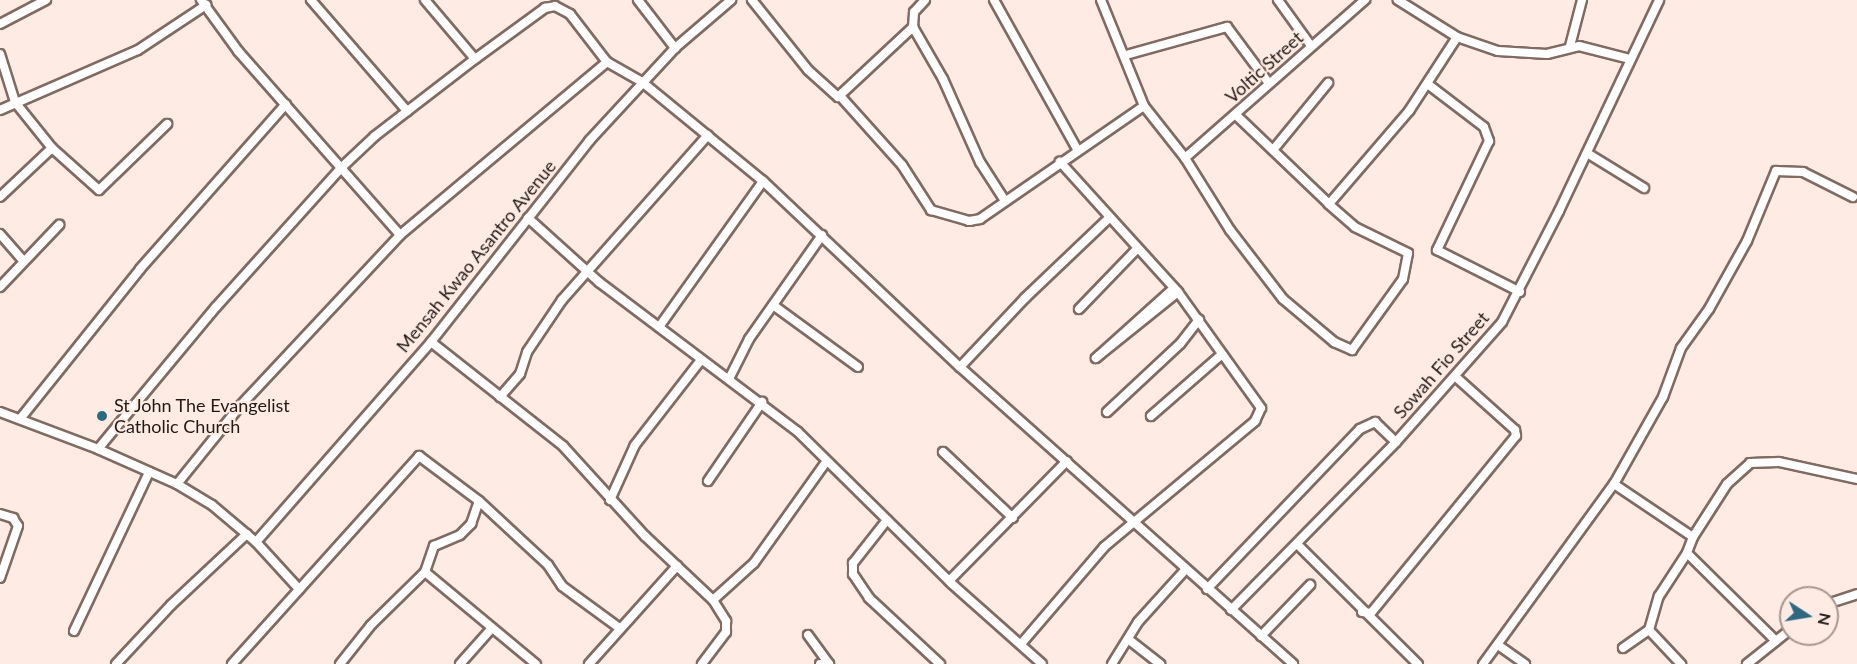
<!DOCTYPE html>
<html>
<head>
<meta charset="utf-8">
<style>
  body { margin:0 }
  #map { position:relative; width:1857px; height:664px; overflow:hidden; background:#feebe3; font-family:Lato,sans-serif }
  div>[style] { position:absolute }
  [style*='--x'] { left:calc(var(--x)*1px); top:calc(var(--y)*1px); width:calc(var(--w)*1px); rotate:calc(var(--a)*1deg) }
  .roads { filter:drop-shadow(2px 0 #806b63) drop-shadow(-2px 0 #806b63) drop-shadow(0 2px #806b63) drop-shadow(0 -2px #806b63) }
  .minor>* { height:8px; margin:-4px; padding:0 4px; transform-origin:4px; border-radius:4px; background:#fff }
  .dots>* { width:16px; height:16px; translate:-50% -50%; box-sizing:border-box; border:3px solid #feebe3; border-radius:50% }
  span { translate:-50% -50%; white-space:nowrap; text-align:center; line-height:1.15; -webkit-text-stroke:4.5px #feebe3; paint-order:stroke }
  .street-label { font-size:18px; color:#221a17 }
  .poi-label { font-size:18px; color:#221a17 }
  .left { translate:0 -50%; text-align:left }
  .north { position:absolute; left:1779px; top:586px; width:60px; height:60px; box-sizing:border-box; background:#feebe3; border:2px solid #a69791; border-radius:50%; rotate:102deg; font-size:16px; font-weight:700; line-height:24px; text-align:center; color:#221a17 }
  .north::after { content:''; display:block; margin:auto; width:21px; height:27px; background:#2f6881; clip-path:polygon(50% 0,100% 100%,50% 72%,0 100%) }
</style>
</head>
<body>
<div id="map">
  <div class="roads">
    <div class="minor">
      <div style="--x:201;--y:0;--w:63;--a:54"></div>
      <div style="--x:238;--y:51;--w:245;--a:48.6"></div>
      <div style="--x:311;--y:0;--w:147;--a:49.1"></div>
      <div style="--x:425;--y:0;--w:77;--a:49.7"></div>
      <div style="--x:638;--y:0;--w:61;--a:52.4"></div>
      <div style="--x:752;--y:0;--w:90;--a:51.3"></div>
      <div style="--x:808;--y:70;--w:40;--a:42"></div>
      <div style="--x:838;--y:97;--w:103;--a:-43"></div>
      <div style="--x:913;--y:27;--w:15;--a:-86"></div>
      <div style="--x:914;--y:12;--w:16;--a:-47"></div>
      <div style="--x:994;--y:0;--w:171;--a:60.9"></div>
      <div style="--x:1101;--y:0;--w:114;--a:67.9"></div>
      <div style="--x:1144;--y:106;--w:66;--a:51.7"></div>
      <div style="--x:1185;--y:158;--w:85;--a:58"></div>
      <div style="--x:1230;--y:230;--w:87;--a:52.5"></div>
      <div style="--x:1283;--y:299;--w:67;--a:40.1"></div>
      <div style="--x:1334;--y:342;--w:20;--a:24"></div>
      <div style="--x:1352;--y:350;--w:87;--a:-54.3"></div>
      <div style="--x:1403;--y:279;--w:26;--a:-79"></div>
      <div style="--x:1408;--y:253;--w:59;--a:-153.9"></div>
      <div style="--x:1355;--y:227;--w:35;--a:-139"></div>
      <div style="--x:1278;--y:0;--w:57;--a:54.3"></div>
      <div style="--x:0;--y:24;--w:52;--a:-27.6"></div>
      <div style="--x:913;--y:27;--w:60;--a:60"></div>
      <div style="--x:943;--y:79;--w:91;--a:66"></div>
      <div style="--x:980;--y:162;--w:46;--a:57.3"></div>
      <div style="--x:1457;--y:37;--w:43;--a:18.9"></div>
      <div style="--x:1498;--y:51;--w:49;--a:3.5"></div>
      <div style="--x:1547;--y:54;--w:33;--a:-14"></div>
      <div style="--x:1579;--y:46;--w:53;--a:14.3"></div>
      <div style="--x:1570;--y:46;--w:48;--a:-75.4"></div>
      <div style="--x:0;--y:54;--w:50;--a:72.6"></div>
      <div style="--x:15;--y:102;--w:59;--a:51.2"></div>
      <div style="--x:52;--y:148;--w:71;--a:136.7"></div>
      <div style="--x:1126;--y:55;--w:105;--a:-15.5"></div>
      <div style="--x:1227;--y:27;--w:69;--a:53.3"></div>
      <div style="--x:1429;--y:85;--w:69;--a:37.4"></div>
      <div style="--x:1484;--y:127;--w:15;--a:70"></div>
      <div style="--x:1489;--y:141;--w:121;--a:115.5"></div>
      <div style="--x:1437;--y:250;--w:93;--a:26.8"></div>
      <div style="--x:841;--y:97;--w:91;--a:48.1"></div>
      <div style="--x:902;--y:165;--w:54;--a:57.2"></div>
      <div style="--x:931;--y:210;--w:40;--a:16"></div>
      <div style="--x:969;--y:221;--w:11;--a:-10"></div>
      <div style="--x:980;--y:219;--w:199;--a:-34.6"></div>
      <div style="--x:0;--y:110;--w:150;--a:-23.5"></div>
      <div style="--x:138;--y:50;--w:82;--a:-33.5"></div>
      <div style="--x:1236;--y:115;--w:129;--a:43.7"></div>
      <div style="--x:1329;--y:204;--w:123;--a:-49.3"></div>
      <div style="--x:1409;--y:111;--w:88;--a:-57"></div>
      <div style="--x:1457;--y:37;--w:70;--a:-147.9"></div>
      <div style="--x:52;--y:148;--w:63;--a:41.8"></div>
      <div style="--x:99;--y:190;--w:95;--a:-44.1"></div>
      <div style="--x:1273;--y:150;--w:87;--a:-50.6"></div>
      <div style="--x:1587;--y:153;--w:67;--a:31.6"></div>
      <div style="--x:1185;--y:158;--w:240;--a:-41.3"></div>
      <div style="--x:528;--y:218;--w:96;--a:42"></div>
      <div style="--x:599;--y:282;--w:249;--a:37"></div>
      <div style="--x:798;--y:432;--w:216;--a:44.6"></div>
      <div style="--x:952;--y:584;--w:120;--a:41.6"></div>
      <div style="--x:0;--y:234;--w:35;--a:49"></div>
      <div style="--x:0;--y:287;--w:86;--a:-46.4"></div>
      <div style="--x:1174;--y:288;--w:105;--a:138.1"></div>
      <div style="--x:1096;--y:358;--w:105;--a:-38.8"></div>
      <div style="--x:773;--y:305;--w:105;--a:36.1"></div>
      <div style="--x:1079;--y:309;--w:83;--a:-46"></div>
      <div style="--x:659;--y:327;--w:179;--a:-54.5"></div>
      <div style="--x:431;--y:342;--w:168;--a:38.2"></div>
      <div style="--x:563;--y:446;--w:122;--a:47.7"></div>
      <div style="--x:645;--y:536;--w:93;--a:43.3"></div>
      <div style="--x:713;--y:600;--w:25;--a:58"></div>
      <div style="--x:726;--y:621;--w:11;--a:90"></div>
      <div style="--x:726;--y:632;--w:40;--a:127"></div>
      <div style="--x:960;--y:367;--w:95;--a:-46.7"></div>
      <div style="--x:1025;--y:298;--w:116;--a:-43.6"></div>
      <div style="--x:730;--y:377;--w:42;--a:-63.4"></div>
      <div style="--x:749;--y:339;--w:127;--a:-54.9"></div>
      <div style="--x:500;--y:397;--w:30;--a:-49"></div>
      <div style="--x:520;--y:374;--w:23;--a:-72"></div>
      <div style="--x:527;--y:352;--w:63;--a:-56.1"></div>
      <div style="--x:562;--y:300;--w:220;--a:-48.5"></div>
      <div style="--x:0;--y:412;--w:105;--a:20.7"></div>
      <div style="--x:98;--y:449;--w:86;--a:23.9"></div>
      <div style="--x:177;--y:484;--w:41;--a:31"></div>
      <div style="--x:212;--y:505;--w:57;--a:40.1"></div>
      <div style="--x:256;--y:542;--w:64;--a:47.5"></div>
      <div style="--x:1107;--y:412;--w:100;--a:-43"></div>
      <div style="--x:1180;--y:344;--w:31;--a:-52"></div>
      <div style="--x:1151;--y:416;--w:94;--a:-41.1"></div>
      <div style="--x:20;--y:419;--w:192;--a:-51.3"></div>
      <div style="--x:140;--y:269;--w:220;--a:-48.5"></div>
      <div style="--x:98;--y:449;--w:185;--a:-50.3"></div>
      <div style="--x:216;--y:307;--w:188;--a:-48"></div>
      <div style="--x:342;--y:167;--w:45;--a:-43.2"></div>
      <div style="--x:375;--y:136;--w:126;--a:-37.6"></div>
      <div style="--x:475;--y:59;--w:87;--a:-36.1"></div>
      <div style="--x:545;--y:8;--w:10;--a:-11"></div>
      <div style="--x:555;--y:6;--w:17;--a:28"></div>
      <div style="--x:570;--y:14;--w:61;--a:52.4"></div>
      <div style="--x:607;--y:62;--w:40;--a:29.7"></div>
      <div style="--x:642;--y:82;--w:156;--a:39.3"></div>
      <div style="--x:763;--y:181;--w:271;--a:43.4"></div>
      <div style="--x:960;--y:367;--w:446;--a:41.7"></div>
      <div style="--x:943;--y:452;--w:96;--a:43.3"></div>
      <div style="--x:708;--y:481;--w:96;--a:-55.6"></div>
      <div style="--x:177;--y:484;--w:100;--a:-51.1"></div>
      <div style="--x:240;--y:406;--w:234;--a:-46.9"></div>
      <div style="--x:400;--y:235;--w:270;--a:-39.9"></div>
      <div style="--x:1614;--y:484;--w:95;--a:33.9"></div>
      <div style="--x:1693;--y:537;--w:17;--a:111"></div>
      <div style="--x:1687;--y:553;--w:125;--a:44.7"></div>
      <div style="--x:610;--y:500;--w:60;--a:-65.6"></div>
      <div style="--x:635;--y:445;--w:108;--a:-52.2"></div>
      <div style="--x:0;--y:514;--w:14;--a:17"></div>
      <div style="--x:13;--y:518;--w:9;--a:58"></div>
      <div style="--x:18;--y:526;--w:55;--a:109.1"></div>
      <div style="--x:887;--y:520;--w:55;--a:128.3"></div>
      <div style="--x:853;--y:563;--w:11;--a:90"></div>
      <div style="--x:853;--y:574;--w:29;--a:56"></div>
      <div style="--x:869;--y:598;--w:97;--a:42.9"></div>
      <div style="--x:1693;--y:537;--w:63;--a:-57.3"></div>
      <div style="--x:1727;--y:484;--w:31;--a:-42"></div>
      <div style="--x:1750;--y:463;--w:29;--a:-2"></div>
      <div style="--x:1779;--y:462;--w:80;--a:12.3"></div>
      <div style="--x:256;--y:542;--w:266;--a:-48.8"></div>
      <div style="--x:431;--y:342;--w:256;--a:-51.8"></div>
      <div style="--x:589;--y:141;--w:127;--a:-47.2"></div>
      <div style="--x:675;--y:48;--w:74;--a:-40.6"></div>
      <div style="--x:1298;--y:545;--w:169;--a:44.8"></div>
      <div style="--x:425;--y:572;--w:144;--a:39.7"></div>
      <div style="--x:949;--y:581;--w:168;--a:-45.5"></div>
      <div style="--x:1207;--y:589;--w:221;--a:-46.3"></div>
      <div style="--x:1360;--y:429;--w:17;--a:-25"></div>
      <div style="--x:1375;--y:422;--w:29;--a:44"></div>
      <div style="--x:713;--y:600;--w:55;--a:-42.1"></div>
      <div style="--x:754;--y:563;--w:124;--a:-54.5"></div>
      <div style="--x:1827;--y:604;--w:32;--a:-18"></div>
      <div style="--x:1231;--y:610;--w:235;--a:-45.5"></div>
      <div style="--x:1396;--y:442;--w:160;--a:-48.5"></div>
      <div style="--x:1502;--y:322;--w:125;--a:-62.8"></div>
      <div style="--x:1559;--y:211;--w:233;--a:-64.6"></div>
      <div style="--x:1362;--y:612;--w:9;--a:6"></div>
      <div style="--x:1371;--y:613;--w:229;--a:-50.7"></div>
      <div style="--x:1516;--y:436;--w:6;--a:-99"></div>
      <div style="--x:1515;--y:430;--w:79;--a:-138.1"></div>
      <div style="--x:1649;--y:630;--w:47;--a:46.7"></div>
      <div style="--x:74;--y:631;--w:176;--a:-64.7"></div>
      <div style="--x:808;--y:635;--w:36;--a:54"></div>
      <div style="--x:829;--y:664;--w:9;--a:180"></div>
      <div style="--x:1261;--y:636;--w:71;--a:-46.1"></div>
      <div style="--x:1128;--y:639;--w:41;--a:38"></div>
      <div style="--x:1021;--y:644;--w:128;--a:-49.4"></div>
      <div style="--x:1104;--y:547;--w:197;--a:-39.8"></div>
      <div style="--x:1255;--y:421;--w:14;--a:-65"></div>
      <div style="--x:1261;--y:408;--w:143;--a:-125.6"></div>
      <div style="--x:1178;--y:292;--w:176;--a:-132.2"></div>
      <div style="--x:1498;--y:645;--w:33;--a:35"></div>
      <div style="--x:1623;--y:648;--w:32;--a:-35"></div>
      <div style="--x:1649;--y:630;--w:35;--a:-74"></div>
      <div style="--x:1659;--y:596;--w:51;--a:-56.9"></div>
      <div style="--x:116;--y:664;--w:81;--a:-47"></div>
      <div style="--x:171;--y:605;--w:104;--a:-43.1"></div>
      <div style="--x:232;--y:664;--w:280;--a:-48"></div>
      <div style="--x:419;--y:456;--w:75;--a:36.9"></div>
      <div style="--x:479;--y:501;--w:94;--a:42.8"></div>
      <div style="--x:548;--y:565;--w:25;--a:56"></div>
      <div style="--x:562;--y:586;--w:69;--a:36.2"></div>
      <div style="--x:340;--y:664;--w:50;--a:-51.5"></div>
      <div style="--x:371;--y:625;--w:76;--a:-44.5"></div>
      <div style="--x:425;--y:572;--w:28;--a:-71"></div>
      <div style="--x:434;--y:546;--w:28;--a:-23"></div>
      <div style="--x:460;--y:535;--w:16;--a:-45"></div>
      <div style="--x:471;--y:524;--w:24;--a:-71"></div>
      <div style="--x:460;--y:664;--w:48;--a:-48.4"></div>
      <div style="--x:589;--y:664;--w:132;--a:-48.1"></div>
      <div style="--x:1112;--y:664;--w:49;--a:-58.2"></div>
      <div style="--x:1138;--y:622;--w:70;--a:-47.9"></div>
      <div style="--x:1483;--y:664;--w:223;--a:-54"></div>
      <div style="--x:1614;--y:484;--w:100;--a:-60.6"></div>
      <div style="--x:1663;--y:397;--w:52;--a:-69.8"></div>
      <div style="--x:1681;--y:348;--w:48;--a:-54.3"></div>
      <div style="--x:1709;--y:309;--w:78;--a:-60.8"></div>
      <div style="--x:1747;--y:241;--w:76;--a:-67.5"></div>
      <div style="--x:1776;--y:171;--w:27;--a:2"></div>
      <div style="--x:1803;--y:172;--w:56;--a:26.6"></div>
      <div style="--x:1747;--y:664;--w:56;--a:-38.5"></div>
    </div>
  </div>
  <div class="dots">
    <div style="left:102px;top:416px;background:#2f6881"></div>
  </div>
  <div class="street-label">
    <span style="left:1264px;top:67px;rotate:-42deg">Voltic Street</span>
    <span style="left:476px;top:256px;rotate:-51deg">Mensah Kwao Asantro Avenue</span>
    <span style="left:1441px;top:365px;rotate:-49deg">Sowah Fio Street</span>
  </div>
  <div class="poi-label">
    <span class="left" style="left:114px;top:416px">St John The Evangelist<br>Catholic Church</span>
  </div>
  <div class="north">N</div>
</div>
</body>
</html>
